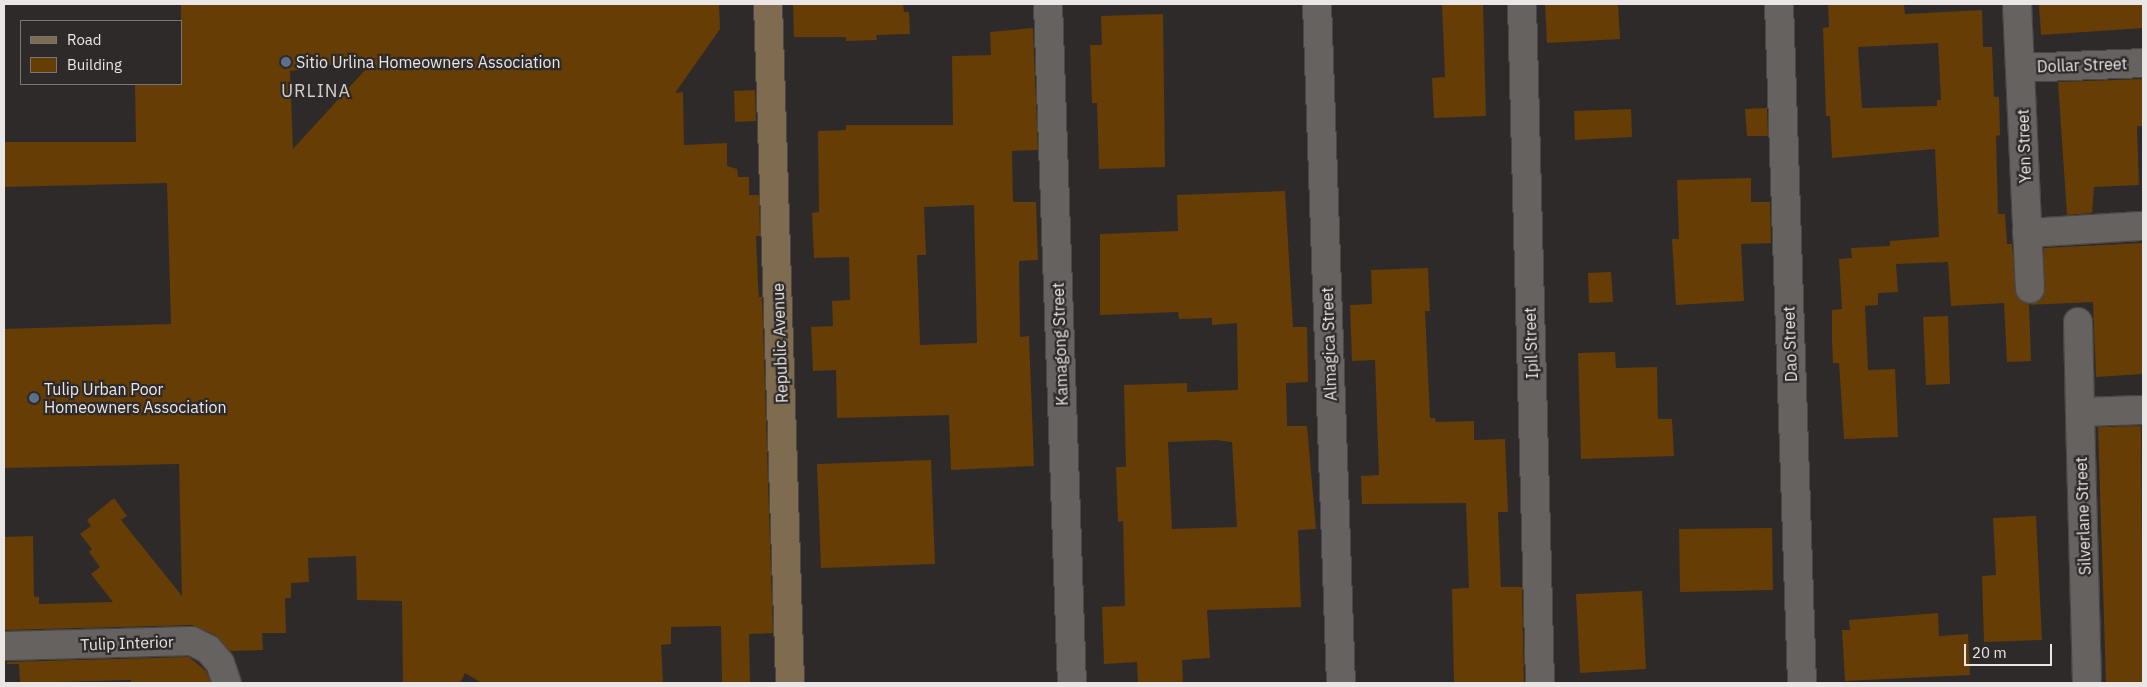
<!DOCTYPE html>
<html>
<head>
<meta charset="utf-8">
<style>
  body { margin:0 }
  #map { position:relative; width:2147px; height:687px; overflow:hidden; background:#2e2a29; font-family:"IBM Plex Sans",sans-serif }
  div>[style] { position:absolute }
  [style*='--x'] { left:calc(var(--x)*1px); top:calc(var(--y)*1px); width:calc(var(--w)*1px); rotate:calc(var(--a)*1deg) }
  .building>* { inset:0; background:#663d05 }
  .roads { filter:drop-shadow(1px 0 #494644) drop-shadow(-1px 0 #494644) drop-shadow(0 1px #494644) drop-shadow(0 -1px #494644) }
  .street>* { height:28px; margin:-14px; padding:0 14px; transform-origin:14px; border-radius:14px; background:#666260 }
  .secondary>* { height:28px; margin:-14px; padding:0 14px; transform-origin:14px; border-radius:14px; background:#7f6b50 }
  .dots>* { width:14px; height:14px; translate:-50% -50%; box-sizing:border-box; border:2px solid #2e2a29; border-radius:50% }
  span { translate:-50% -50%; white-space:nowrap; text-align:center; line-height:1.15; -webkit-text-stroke:4.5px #2e2a29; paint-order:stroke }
  .poi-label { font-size:16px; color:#e9e6e5 }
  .left { translate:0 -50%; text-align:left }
  .street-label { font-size:16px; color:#e9e6e5 }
  .neighbourhood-label { font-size:18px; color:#d2cdcb; letter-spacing:1px }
  .frame { position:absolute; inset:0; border:5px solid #e9e6e5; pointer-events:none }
  .legend { position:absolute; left:20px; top:20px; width:162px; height:65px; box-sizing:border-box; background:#2e2a29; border:1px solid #797574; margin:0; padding:6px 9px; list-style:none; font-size:15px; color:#e9e6e5 }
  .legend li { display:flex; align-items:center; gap:10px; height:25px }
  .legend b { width:25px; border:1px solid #797574 }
  .scale { position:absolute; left:1964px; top:644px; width:88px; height:22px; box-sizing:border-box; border:2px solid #e9e6e5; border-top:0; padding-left:6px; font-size:15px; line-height:18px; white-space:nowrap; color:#e9e6e5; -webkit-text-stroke:4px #2e2a29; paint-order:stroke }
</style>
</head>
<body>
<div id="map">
  <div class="building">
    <div style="clip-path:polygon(evenodd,181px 4px,719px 4px,720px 29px,675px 93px,683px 92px,684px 145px,727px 143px,727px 166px,737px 169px,738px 177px,749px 177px,749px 195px,759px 195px,760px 236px,756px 236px,758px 284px,759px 297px,762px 297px,773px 633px,749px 634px,750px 683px,722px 683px,721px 626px,671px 627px,671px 644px,661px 645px,663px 683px,482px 683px,465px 673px,460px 683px,403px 683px,402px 601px,357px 600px,356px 556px,308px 558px,309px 582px,291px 583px,291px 598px,285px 598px,286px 633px,262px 633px,263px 650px,230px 651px,215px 635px,192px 625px,4px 630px,4px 537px,33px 536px,34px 597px,39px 597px,39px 604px,113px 602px,91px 574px,100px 567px,89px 552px,92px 549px,80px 534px,91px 526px,87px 520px,114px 498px,127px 516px,121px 520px,182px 596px,179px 464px,4px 468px,4px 329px,171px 324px,167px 183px,4px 187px,4px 142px,136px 142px,135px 84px,181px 84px,181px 4px,376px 58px,293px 149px,290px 71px,376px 58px)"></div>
    <div style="clip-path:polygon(793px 4px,903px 4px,904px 12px,909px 12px,910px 34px,876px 35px,877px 40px,846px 41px,846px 37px,794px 37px)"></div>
    <div style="clip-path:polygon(1442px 4px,1483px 4px,1486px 116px,1434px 118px,1432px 78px,1445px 77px)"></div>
    <div style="clip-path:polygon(1545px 4px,1618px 4px,1620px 39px,1547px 43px)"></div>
    <div style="clip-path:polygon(evenodd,1828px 4px,1904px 4px,1905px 14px,1982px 10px,1983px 47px,1992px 47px,1994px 97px,1999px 97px,2000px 135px,1996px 136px,1998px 214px,2005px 214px,2007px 244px,2012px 244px,2017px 297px,2030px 305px,2044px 297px,2044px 248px,2143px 243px,2143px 374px,2096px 377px,2093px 302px,2029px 305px,2031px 361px,2007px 362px,2004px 303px,1951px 306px,1948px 262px,1896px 264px,1898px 292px,1878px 293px,1878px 305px,1865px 306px,1868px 370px,1895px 369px,1898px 437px,1844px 439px,1839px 363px,1833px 363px,1832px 339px,1832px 310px,1842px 309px,1839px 259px,1852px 258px,1851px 248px,1890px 246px,1890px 241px,1939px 237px,1935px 149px,1832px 158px,1830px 116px,1826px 116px,1823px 28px,1829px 27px,1828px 4px,1938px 43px,1941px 100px,1937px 100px,1937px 106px,1862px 108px,1858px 47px,1938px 43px)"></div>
    <div style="clip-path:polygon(2039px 4px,2143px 4px,2143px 28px,2041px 35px)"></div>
    <div style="clip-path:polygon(1163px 14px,1165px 167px,1099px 169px,1097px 103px,1092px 103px,1090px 45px,1102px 45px,1101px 16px)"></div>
    <div style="clip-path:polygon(evenodd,1033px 28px,1038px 150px,1012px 151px,1013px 202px,1036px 202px,1038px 260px,1019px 261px,1020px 337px,1029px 336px,1034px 466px,951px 470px,949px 415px,837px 418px,836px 370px,813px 371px,811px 327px,833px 326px,832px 301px,850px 300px,849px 257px,814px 258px,812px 213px,819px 212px,818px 131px,846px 130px,846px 125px,953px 125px,952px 56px,991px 55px,990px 32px,1033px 28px,974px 205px,977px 343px,920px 345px,917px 255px,926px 255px,924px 207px,974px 205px)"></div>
    <div style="clip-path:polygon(2143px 79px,2143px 126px,2137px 126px,2139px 185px,2094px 187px,2092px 213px,2067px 215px,2058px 82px)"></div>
    <div style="clip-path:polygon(755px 90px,756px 121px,735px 122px,734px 91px)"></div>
    <div style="clip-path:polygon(1767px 108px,1768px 136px,1747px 136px,1745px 109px)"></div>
    <div style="clip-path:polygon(1631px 109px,1632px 137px,1575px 140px,1574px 111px)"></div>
    <div style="clip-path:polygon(1751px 178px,1751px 202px,1770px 202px,1771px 243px,1741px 244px,1744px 301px,1676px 305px,1672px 239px,1679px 239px,1677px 180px)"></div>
    <div style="clip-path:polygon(evenodd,1285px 191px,1293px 327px,1307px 327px,1308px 382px,1286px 383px,1287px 426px,1307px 426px,1316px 529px,1298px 530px,1301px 607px,1207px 610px,1210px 658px,1182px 660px,1183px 683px,1138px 683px,1137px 662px,1104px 664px,1102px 607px,1125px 606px,1123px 521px,1118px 522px,1116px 467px,1126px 467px,1124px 385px,1187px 383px,1187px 392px,1238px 390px,1237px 323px,1212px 325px,1212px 318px,1179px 319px,1178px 312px,1100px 315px,1100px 234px,1178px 231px,1177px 195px,1285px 191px,1216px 440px,1232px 442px,1237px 527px,1172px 529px,1168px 442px,1216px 440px)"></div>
    <div style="clip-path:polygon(1428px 268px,1430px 311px,1425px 311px,1430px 418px,1435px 418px,1436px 422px,1474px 421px,1474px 440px,1505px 439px,1508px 512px,1498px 512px,1501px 587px,1522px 587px,1524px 683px,1454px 683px,1452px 589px,1469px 588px,1466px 503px,1362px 504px,1361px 476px,1379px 475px,1375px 360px,1352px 361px,1350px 305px,1372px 304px,1371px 270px)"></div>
    <div style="clip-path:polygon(1611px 272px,1613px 302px,1589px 303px,1588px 273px)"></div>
    <div style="clip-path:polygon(1948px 316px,1950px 384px,1926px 385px,1923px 317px)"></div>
    <div style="clip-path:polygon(1615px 352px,1616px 368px,1657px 367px,1658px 419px,1672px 419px,1674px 456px,1581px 459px,1578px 353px)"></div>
    <div style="clip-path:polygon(2141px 426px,2143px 683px,2106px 683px,2098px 427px)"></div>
    <div style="clip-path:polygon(931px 460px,935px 564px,821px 568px,817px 464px)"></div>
    <div style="clip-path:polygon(2036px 516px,2042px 640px,1984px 642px,1982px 576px,1996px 575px,1993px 518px)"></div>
    <div style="clip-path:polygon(1772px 528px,1773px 590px,1680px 592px,1679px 529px)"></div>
    <div style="clip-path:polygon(1642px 591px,1646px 669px,1580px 673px,1576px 594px)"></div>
    <div style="clip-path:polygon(1938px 613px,1939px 636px,1968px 634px,1970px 675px,1845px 681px,1842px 630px,1850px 630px,1849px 620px)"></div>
    <div style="clip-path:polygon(189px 657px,206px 671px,211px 683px,131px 683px,131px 680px,20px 683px,19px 664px,7px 664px,7px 662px)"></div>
  </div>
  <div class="roads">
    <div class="street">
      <div style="--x:1048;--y:4;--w:679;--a:87.98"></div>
      <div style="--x:1317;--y:4;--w:679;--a:87.98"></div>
      <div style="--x:1522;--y:4;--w:679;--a:88.48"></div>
      <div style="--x:1779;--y:4;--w:679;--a:88.06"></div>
      <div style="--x:2017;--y:4;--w:285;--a:87.4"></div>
      <div style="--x:2020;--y:68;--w:123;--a:-2.3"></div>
      <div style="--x:2027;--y:233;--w:116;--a:-3.5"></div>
      <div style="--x:2078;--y:322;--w:90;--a:88.7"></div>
      <div style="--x:4;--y:646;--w:188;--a:-1.5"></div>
      <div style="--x:192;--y:641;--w:18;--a:27"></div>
      <div style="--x:208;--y:649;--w:18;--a:49"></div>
      <div style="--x:220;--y:663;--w:21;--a:71"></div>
      <div style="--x:2087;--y:683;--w:271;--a:-91.5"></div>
      <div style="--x:2080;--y:412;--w:63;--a:-1.8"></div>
    </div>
    <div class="secondary">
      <div style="--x:768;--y:4;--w:679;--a:88.14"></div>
    </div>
  </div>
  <div class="dots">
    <div style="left:286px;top:62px;background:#5c6f8a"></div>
    <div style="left:34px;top:398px;background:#5c6f8a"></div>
  </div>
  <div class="poi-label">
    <span class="left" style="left:296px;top:62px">Sitio Urlina Homeowners Association</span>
    <span class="left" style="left:44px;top:398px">Tulip Urban Poor<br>Homeowners Association</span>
  </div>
  <div class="street-label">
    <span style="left:2082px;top:65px;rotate:-2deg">Dollar Street</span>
    <span style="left:2024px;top:146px;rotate:-92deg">Yen Street</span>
    <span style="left:780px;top:343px;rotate:-92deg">Republic Avenue</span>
    <span style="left:1531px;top:343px;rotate:-92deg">Ipil Street</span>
    <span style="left:1060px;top:344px;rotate:-92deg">Kamagong Street</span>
    <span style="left:1329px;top:344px;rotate:-92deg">Almagica Street</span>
    <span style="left:1790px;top:344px;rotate:-92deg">Dao Street</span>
    <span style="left:2083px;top:516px;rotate:-92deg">Silverlane Street</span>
    <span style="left:127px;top:643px;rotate:-2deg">Tulip Interior</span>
  </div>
  <div class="neighbourhood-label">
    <span style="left:316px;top:91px">URLINA</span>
  </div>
  <div class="frame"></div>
  <ul class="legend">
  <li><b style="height:6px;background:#7f6b50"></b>Road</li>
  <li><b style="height:14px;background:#663d05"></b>Building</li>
  </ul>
  <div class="scale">20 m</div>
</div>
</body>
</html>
